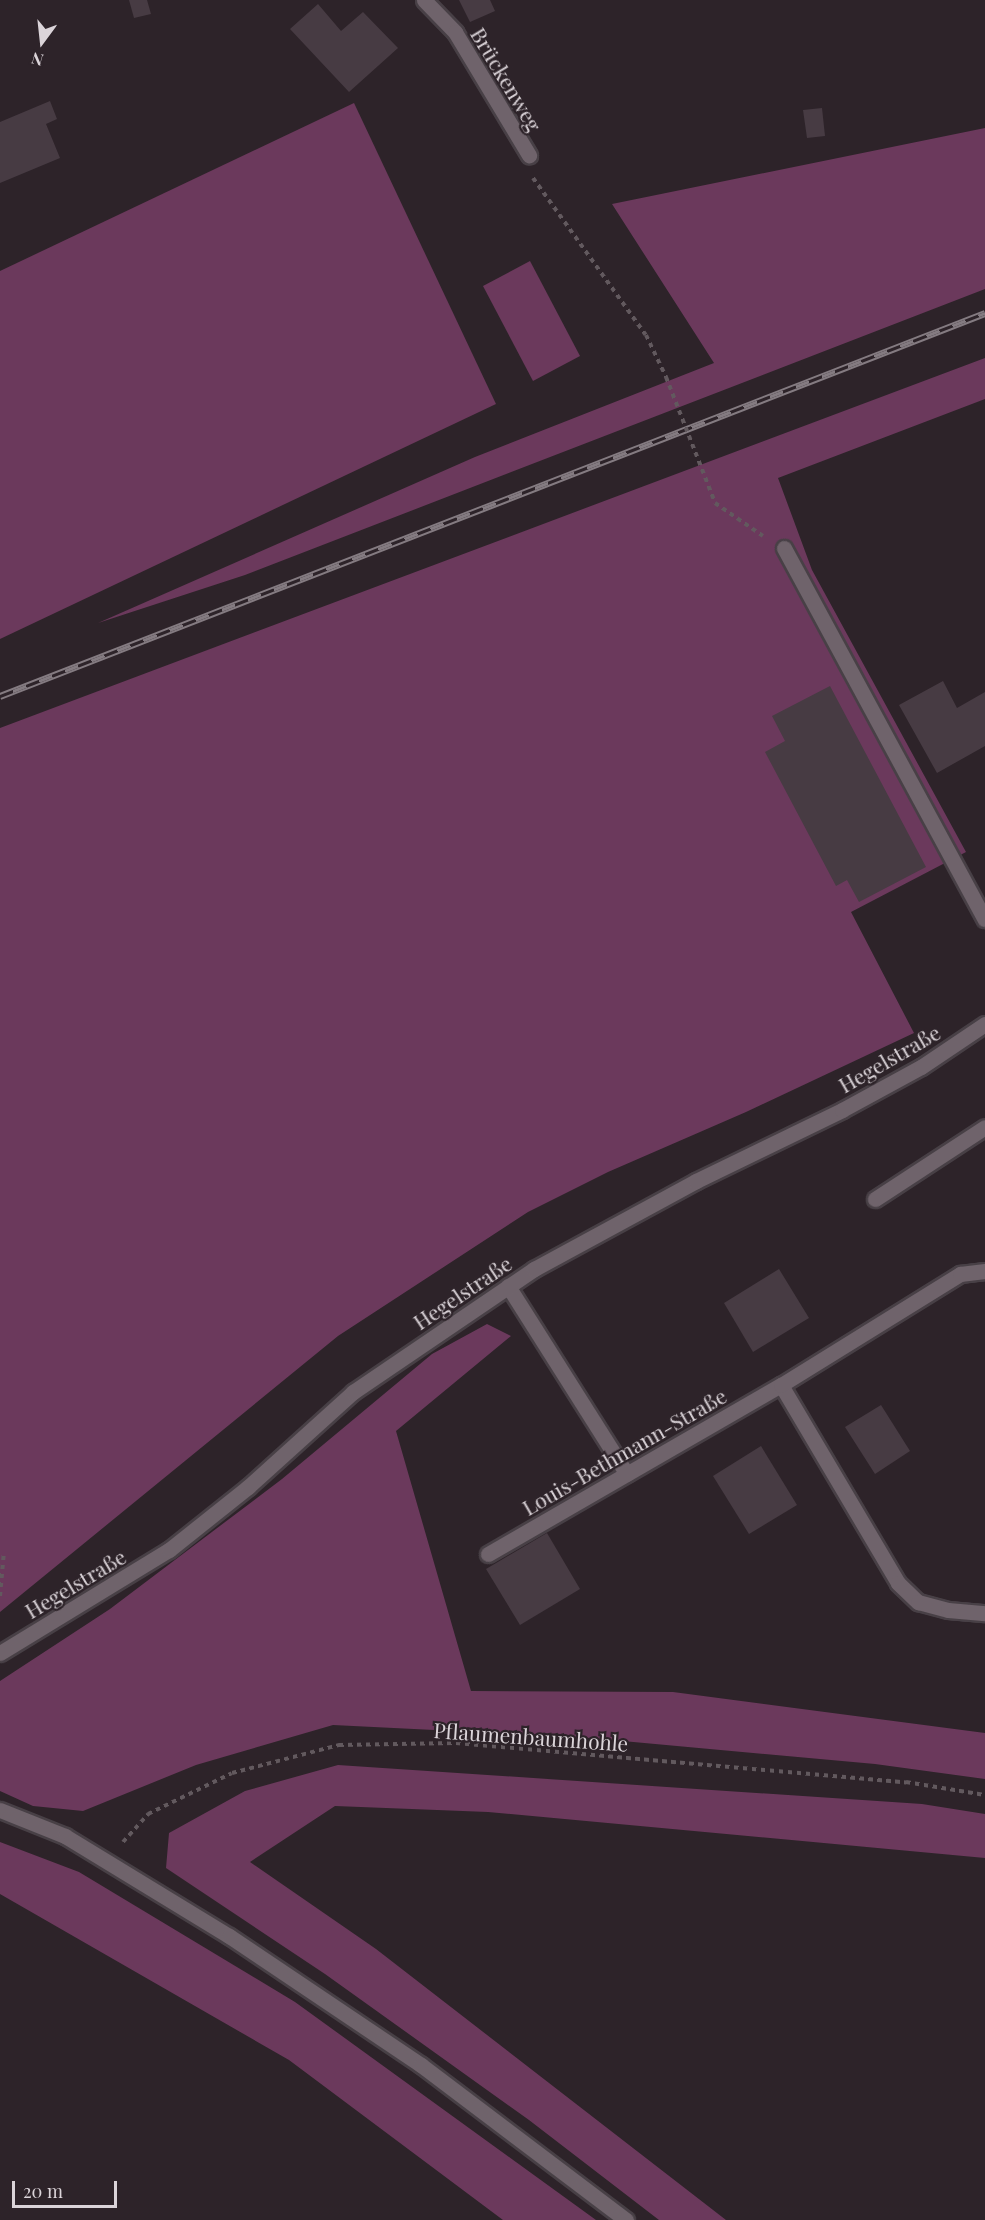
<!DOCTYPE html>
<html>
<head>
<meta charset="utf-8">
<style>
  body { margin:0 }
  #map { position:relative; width:985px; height:2220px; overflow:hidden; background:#2d2329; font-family:"Playfair Display",serif }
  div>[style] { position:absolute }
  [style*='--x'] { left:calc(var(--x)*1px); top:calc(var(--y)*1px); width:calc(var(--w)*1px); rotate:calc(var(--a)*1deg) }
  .green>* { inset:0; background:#6b395c }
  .building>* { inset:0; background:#473b43 }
  .path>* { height:4px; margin-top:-2px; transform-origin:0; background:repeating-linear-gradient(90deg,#62595e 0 4.5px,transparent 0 9px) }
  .roads { filter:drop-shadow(2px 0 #484046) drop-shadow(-2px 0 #484046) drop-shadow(0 2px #484046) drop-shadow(0 -2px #484046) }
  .service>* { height:15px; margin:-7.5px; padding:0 7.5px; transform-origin:7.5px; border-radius:7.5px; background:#6f636b }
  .minor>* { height:15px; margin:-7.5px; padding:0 7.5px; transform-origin:7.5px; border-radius:7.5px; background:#6f636b }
  .tertiary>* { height:15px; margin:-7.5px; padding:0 7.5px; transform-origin:7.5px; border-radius:7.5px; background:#6f636b }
  .rail>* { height:7px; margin-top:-3.5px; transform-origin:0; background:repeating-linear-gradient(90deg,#2d2329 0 14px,#847b81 0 28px); box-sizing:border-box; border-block:2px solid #847b81 }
  .path-bridge>* { height:4px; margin-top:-2px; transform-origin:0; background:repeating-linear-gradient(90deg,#62595e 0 4.5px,transparent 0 9px) }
  span { translate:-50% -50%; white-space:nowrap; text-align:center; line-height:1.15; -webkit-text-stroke:4.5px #2d2329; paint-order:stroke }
  .street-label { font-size:21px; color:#dbd4d9 }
  .north { position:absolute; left:12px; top:12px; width:60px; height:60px; -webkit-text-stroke:4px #2d2329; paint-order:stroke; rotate:195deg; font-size:16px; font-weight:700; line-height:24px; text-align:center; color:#dbd4d9 }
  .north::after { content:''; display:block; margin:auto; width:21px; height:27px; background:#dbd4d9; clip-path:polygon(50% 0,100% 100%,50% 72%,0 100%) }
  .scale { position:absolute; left:12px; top:2181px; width:105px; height:27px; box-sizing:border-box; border:3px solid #dbd4d9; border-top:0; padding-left:8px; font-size:18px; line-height:21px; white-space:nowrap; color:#dbd4d9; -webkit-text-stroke:4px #2d2329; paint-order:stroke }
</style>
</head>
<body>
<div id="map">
  <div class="green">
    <div style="clip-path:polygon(354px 103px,496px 404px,0 639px,0 271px)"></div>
    <div style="clip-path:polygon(985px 128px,985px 289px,245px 575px,98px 623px,475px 457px,714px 363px,612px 204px)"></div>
    <div style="clip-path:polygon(530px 261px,580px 356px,533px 381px,483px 286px)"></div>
    <div style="clip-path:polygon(985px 358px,985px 399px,778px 478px,812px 570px,966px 852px,851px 912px,914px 1033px,746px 1112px,608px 1172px,528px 1212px,338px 1336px,0 1612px,0 728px)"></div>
    <div style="clip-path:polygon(487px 1324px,511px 1336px,396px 1431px,471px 1691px,673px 1692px,985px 1733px,985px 1779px,875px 1764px,579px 1737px,333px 1725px,196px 1765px,83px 1811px,33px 1806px,0 1791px,0 1681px,110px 1609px,282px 1479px,432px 1354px)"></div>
    <div style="clip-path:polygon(338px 1765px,922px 1804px,985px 1814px,985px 1858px,488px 1812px,335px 1806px,250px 1862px,376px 1949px,726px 2220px,659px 2220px,529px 2120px,325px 1974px,166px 1868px,169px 1833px,245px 1791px)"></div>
    <div style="clip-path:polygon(0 1842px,79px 1872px,295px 2002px,596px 2220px,503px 2220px,289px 2060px,0 1894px)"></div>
  </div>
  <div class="building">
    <div style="clip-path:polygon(129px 0,147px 0,151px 14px,134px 18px)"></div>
    <div style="clip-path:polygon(459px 0,490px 0,495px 11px,470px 22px)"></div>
    <div style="clip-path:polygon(318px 4px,341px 31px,363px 12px,398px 48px,349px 92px,290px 29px)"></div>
    <div style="clip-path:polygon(50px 101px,57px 119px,46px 124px,60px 158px,0 183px,0 122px)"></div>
    <div style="clip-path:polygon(822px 108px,825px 136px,807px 138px,803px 110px)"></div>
    <div style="clip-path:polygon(943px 681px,957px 708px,985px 692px,985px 746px,937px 773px,899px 705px)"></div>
    <div style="clip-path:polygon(830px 686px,926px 867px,859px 902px,847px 880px,836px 886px,765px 752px,785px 741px,772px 716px)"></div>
    <div style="clip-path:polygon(779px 1269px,809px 1318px,753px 1352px,724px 1303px)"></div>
    <div style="clip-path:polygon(881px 1405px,910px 1451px,875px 1474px,845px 1427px)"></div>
    <div style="clip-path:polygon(761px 1446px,797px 1505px,749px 1534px,713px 1476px)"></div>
    <div style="clip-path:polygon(547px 1533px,580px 1589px,520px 1625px,486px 1569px)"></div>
  </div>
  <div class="path">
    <div style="--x:533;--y:178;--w:193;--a:54.3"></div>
    <div style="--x:646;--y:335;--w:47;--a:64.5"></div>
    <div style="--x:715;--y:503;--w:58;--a:34.5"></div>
    <div style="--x:0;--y:1596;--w:45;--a:-84.9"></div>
    <div style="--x:123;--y:1842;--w:38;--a:-48"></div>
    <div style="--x:148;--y:1814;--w:93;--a:-26"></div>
    <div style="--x:232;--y:1773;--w:111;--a:-14.7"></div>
    <div style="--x:339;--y:1745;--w:117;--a:-1"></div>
    <div style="--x:456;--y:1743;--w:452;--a:5"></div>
    <div style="--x:906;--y:1782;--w:80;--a:9.3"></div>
  </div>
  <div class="roads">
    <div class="service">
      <div style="--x:784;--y:548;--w:422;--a:61.6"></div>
      <div style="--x:875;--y:1199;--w:131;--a:-33.2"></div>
    </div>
    <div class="minor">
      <div style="--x:424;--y:0;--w:45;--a:45.9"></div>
      <div style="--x:455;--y:32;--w:144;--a:59"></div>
      <div style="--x:508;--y:1286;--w:222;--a:57.7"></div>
      <div style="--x:781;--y:1385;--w:230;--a:59.4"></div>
      <div style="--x:898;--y:1583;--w:28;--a:44"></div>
      <div style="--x:918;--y:1602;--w:31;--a:15"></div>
      <div style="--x:948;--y:1610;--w:37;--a:5"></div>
      <div style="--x:488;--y:1554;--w:338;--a:-30"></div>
      <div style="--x:781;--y:1385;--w:211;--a:-31.8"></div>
      <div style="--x:960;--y:1274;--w:25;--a:-7"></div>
      <div style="--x:0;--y:1653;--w:198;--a:-31.4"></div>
      <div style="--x:169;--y:1550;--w:101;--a:-38.6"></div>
      <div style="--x:248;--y:1487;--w:142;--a:-42.1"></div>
      <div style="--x:353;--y:1392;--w:219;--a:-34.2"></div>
      <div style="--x:534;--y:1269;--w:184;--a:-28.5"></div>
      <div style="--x:696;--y:1181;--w:162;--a:-25.9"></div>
      <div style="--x:842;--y:1110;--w:90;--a:-28.6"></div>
      <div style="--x:921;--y:1067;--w:77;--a:-33.9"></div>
    </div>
    <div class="tertiary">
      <div style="--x:0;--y:1810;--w:70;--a:21.8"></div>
      <div style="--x:65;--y:1836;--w:192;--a:31.4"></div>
      <div style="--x:229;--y:1936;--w:231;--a:33.9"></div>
      <div style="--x:421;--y:2065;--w:257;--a:37.1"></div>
    </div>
  </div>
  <div class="rail">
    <div style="--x:0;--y:696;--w:1057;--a:-21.25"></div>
  </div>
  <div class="path-bridge">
    <div style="--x:666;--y:377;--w:135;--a:68.7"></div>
  </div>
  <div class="street-label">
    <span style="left:507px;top:79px;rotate:59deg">Brückenweg</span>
    <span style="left:889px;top:1058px;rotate:-30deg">Hegelstraße</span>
    <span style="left:462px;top:1292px;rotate:-34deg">Hegelstraße</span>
    <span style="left:624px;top:1451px;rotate:-30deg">Louis-Bethmann-Straße</span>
    <span style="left:75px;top:1583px;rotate:-31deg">Hegelstraße</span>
    <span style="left:531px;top:1736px;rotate:4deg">Pflaumenbaumhohle</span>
  </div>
  <div class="north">N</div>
  <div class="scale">20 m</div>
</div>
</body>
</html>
